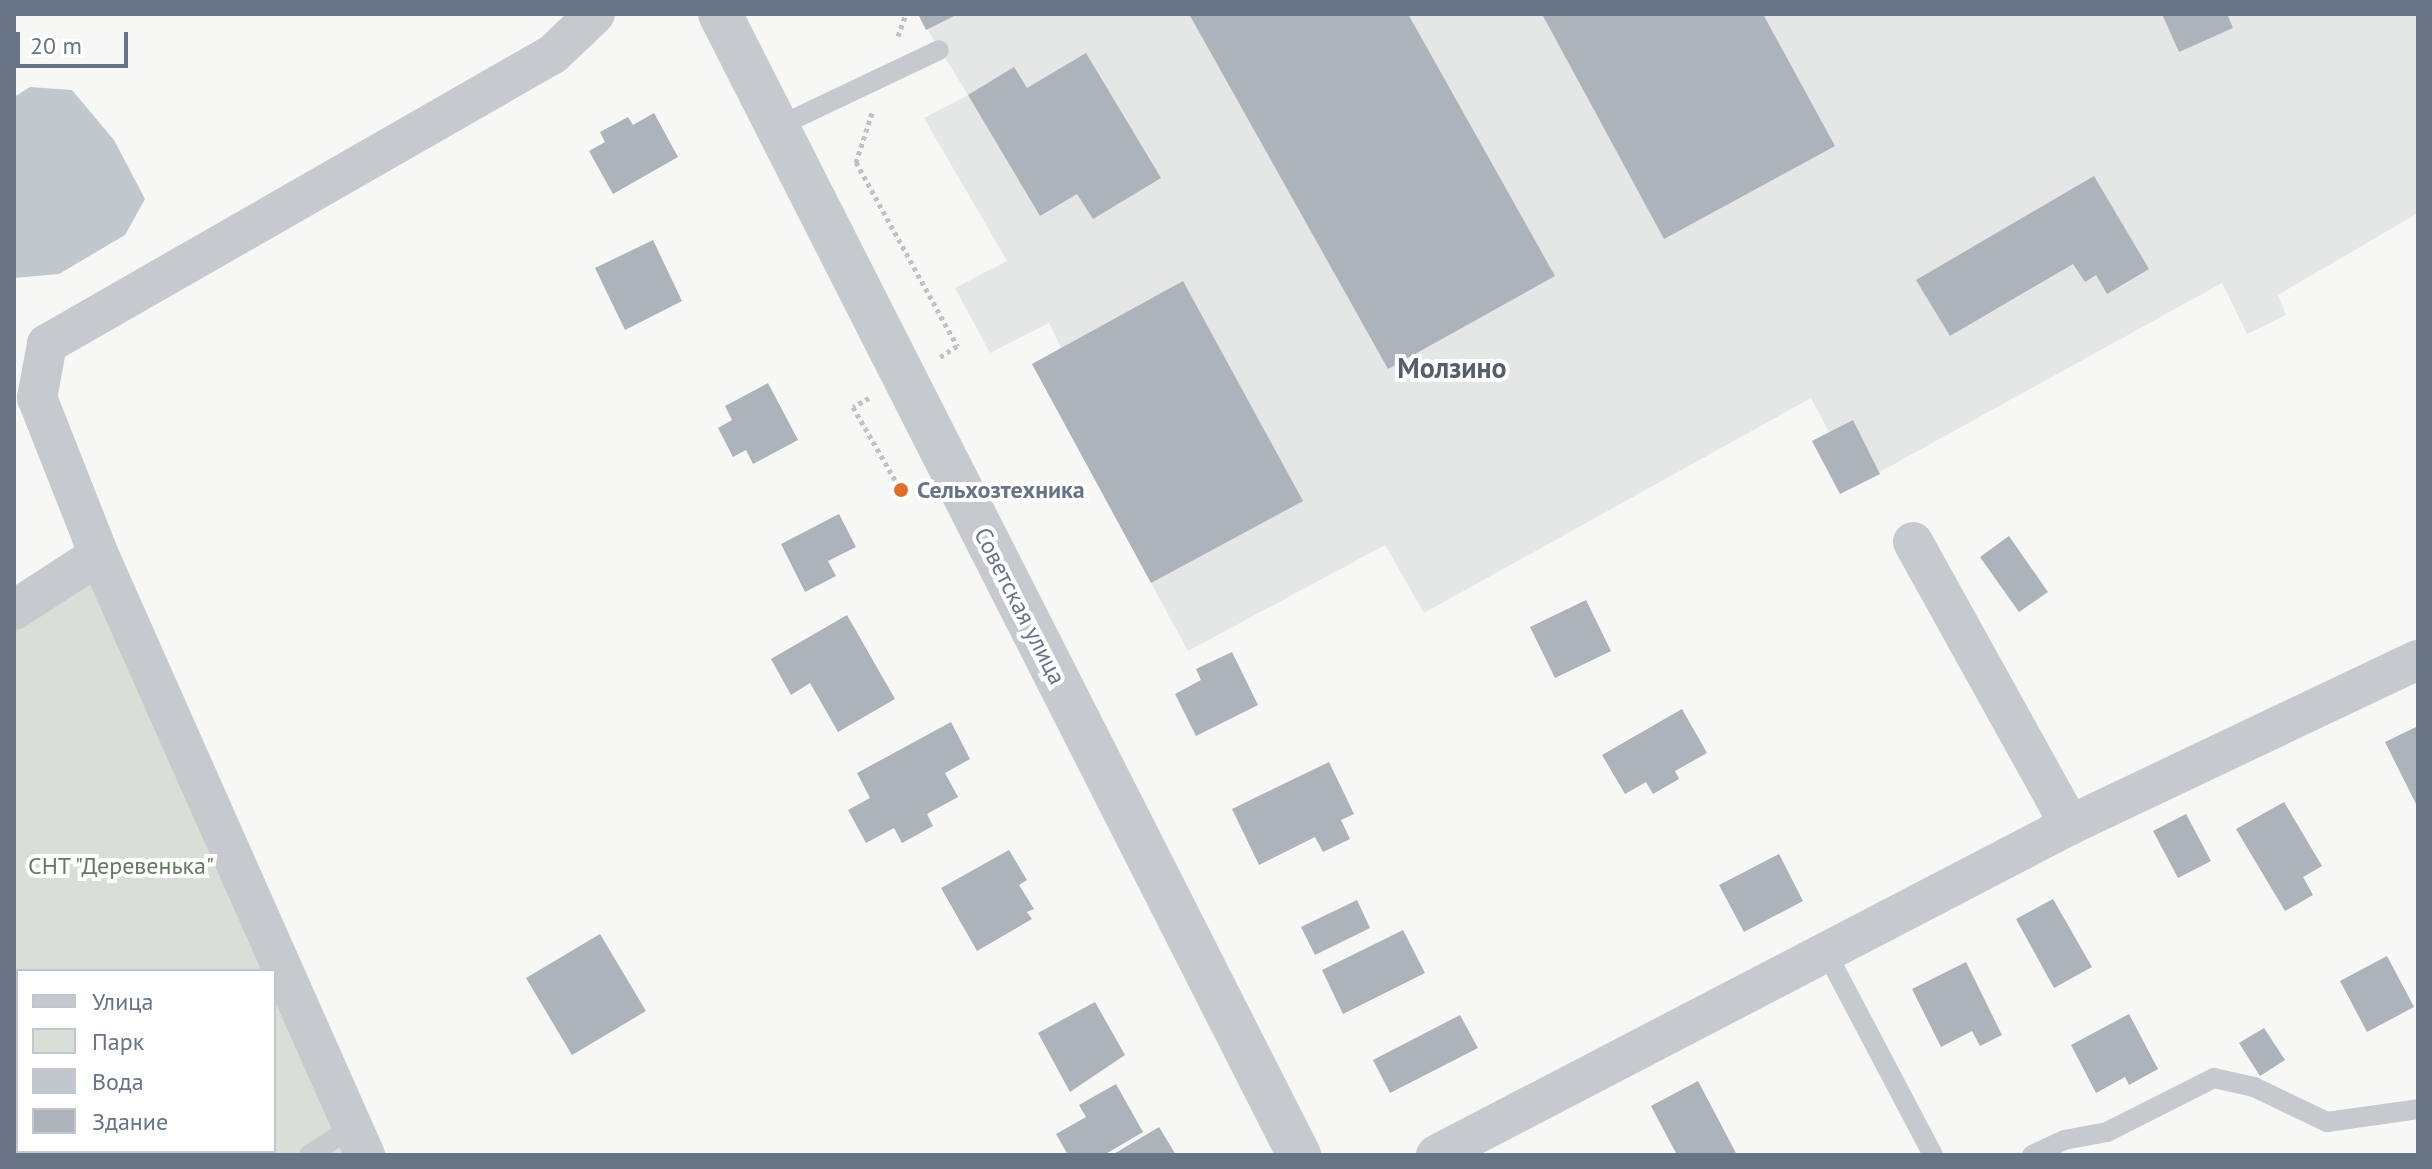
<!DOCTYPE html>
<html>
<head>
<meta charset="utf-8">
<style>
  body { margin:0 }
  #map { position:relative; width:2432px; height:1169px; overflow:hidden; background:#f7f8f5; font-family:"PT Sans",sans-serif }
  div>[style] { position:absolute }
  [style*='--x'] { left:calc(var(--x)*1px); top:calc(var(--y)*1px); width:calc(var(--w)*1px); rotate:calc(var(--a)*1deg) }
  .built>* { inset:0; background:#e5e7e6 }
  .green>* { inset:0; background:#d8dfd6 }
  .water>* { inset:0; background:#c0c8ce }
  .building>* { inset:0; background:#acb3ba }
  .path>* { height:5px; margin-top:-2.5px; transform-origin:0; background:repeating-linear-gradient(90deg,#c0c1c4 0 4px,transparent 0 8px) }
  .service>* { height:20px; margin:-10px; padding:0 10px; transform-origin:10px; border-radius:10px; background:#c6c9cd }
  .minor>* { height:40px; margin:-20px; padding:0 20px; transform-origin:20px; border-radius:20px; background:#c6c9cd }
  .tertiary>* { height:44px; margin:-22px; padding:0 22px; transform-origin:22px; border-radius:22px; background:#c6c9cd }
  .dots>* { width:22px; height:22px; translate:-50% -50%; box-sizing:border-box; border:4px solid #fff; border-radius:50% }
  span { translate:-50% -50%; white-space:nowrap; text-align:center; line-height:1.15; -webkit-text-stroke:8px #fff; paint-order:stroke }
  .poi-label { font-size:24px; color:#677486; font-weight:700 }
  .left { translate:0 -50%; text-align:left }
  .street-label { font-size:24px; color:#677486 }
  .park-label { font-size:24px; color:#647862 }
  .quarter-label { font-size:28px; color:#555e6b; font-weight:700 }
  .frame { position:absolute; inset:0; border:16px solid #677486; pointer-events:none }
  .legend { position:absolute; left:16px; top:969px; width:260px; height:184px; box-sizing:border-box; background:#fff; border:2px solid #c2c7cf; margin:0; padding:10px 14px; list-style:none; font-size:24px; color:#677486 }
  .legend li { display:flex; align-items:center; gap:16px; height:40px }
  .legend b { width:40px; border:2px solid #c2c7cf }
  .scale { position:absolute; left:16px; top:32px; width:112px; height:36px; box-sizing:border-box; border:4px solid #677486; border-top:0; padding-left:10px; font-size:24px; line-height:28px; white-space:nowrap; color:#677486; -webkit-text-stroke:6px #fff; paint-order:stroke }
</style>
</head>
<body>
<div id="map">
  <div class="built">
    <div style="clip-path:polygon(918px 14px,2418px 14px,2418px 213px,2278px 295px,2286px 315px,2247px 334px,2222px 283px,1840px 494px,1812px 441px,1829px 432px,1811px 398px,1424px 613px,1385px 545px,1188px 651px,1032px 364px,1061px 348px,1049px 323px,990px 353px,955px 288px,1007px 261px,924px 118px,968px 95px)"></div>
  </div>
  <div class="green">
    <div style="clip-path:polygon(evenodd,99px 555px,365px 1155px,14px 1155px,14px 610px,99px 555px,18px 971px,274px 971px,274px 1151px,18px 1151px,18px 971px)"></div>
  </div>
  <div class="water">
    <div style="clip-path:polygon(30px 87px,72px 90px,114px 140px,145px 199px,125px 235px,59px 274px,14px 278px,14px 97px)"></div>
  </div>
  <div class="building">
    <div style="clip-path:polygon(918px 14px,958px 14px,926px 30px)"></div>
    <div style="clip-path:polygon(1189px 14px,1408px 14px,1555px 276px,1388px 369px)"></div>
    <div style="clip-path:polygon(1542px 14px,1763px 14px,1835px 146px,1664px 239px)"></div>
    <div style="clip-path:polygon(2162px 14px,2227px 14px,2233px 28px,2179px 52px)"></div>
    <div style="clip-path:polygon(1086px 53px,1161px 178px,1093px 219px,1077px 194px,1040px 216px,968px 95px,1014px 67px,1027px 88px)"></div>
    <div style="clip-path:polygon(654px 113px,678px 157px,613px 194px,589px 151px,605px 142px,600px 132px,628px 117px,633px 125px)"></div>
    <div style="clip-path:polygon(2094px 176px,2149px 269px,2107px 294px,2096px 275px,2085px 282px,2073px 264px,1950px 336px,1916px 280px)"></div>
    <div style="clip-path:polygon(653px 240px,682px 301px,625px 330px,595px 268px)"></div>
    <div style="clip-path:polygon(1183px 281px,1303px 501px,1151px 583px,1032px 364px)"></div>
    <div style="clip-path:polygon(768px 383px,798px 440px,753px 464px,746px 450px,733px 457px,718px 428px,732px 420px,725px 406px)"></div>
    <div style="clip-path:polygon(1853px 420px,1880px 474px,1840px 494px,1812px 441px)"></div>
    <div style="clip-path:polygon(839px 514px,856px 547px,828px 561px,836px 576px,805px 592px,781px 544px)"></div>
    <div style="clip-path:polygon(2009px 536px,2048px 592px,2019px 612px,1980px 557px)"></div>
    <div style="clip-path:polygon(1586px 600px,1611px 651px,1555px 678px,1530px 627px)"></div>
    <div style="clip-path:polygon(847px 615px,895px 699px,838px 732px,810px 683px,791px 695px,771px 659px)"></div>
    <div style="clip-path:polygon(1232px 652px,1258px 705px,1196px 736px,1175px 694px,1201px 680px,1196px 669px)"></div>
    <div style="clip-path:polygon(1682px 709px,1707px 753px,1675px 771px,1679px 779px,1653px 794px,1646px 782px,1625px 794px,1602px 755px)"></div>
    <div style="clip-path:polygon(951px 722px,970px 759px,945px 773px,958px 797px,927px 814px,933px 826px,902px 843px,894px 828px,866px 843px,848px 810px,870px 798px,857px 773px)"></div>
    <div style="clip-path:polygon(2418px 726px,2418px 803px,2416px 804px,2385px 742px)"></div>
    <div style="clip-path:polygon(1329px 762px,1354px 814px,1341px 820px,1350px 839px,1323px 852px,1315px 837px,1259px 865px,1232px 809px)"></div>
    <div style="clip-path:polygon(2284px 802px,2322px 866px,2303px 877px,2313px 895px,2285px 911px,2236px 829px)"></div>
    <div style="clip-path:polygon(2186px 814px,2211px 861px,2178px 878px,2153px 831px)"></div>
    <div style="clip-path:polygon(1009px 850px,1027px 880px,1019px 885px,1034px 909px,1027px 912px,1032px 919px,977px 951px,941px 888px)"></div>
    <div style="clip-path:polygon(1779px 854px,1803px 901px,1744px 932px,1719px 885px)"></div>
    <div style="clip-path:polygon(2053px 899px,2092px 967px,2054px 988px,2016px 919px)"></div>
    <div style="clip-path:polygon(1357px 900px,1370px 928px,1315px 955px,1301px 927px)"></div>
    <div style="clip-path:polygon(1403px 930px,1425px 973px,1343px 1014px,1322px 970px)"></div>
    <div style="clip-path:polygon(600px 934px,646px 1011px,572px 1055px,526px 978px)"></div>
    <div style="clip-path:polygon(2387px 956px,2414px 1007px,2367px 1032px,2340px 981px)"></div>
    <div style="clip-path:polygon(1966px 962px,2002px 1035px,1980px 1046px,1972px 1031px,1941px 1047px,1912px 989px)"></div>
    <div style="clip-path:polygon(1095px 1002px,1125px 1055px,1070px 1092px,1038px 1033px)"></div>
    <div style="clip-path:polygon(2129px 1014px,2158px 1069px,2129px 1085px,2125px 1077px,2096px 1093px,2071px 1045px)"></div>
    <div style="clip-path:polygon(1460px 1015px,1478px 1048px,1390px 1093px,1373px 1060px)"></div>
    <div style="clip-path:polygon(2264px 1028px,2285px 1060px,2260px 1076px,2239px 1043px)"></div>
    <div style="clip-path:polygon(1698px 1081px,1737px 1155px,1677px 1155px,1651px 1106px)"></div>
    <div style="clip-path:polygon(1116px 1084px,1143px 1132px,1104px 1155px,1068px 1155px,1056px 1134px,1086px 1117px,1079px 1105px)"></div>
    <div style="clip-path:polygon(1159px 1127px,1176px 1155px,1112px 1155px)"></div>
    <div style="clip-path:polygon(95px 1151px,162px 1151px,154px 1155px)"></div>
  </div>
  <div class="path">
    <div style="--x:898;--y:36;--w:23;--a:-70"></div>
    <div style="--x:872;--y:113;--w:52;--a:108.1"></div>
    <div style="--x:856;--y:162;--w:210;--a:61.2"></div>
    <div style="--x:957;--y:346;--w:20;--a:147"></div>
    <div style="--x:869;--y:398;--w:18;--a:151"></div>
    <div style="--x:853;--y:407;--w:96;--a:60"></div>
  </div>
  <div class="service">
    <div style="--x:777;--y:127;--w:179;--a:-25.4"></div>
    <div style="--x:1826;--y:952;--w:229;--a:62.2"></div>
    <div style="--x:309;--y:1155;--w:50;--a:-32.7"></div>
    <div style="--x:2032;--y:1155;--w:35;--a:-25"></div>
    <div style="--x:2064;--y:1140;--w:44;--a:-10.5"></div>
    <div style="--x:2107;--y:1132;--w:120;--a:-26.8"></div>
    <div style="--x:2214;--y:1078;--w:41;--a:12.7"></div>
    <div style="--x:2254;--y:1087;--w:81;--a:25.6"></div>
    <div style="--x:2327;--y:1122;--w:92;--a:-8.1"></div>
  </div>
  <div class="minor">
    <div style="--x:1913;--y:542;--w:324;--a:61"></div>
    <div style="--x:14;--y:610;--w:101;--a:-32.9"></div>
    <div style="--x:365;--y:1155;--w:656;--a:-113.91"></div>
    <div style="--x:99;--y:555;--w:169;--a:-111.5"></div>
    <div style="--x:37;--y:398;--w:55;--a:-79.5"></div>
    <div style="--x:47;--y:344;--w:583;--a:-29.82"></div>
    <div style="--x:553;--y:54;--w:58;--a:-43.6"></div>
    <div style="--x:1436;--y:1155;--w:715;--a:-27.5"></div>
    <div style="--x:2070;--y:825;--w:385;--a:-25.4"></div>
  </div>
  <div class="tertiary">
    <div style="--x:720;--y:14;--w:1280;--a:63.09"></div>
  </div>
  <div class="dots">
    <div style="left:901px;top:490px;background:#e06f2d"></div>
  </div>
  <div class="poi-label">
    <span class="left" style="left:917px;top:490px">Сельхозтехника</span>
  </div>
  <div class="street-label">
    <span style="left:1020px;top:606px;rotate:63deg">Советская улица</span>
  </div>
  <div class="park-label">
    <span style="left:121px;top:866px">СНТ "Деревенька"</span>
  </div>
  <div class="quarter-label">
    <span style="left:1452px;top:368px">Молзино</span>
  </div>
  <div class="frame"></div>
  <ul class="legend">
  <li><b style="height:10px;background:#c6c9cd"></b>Улица</li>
  <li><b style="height:22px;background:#d8dfd6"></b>Парк</li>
  <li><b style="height:22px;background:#c0c8ce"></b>Вода</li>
  <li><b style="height:22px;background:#acb3ba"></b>Здание</li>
  </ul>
  <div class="scale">20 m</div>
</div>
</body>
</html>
